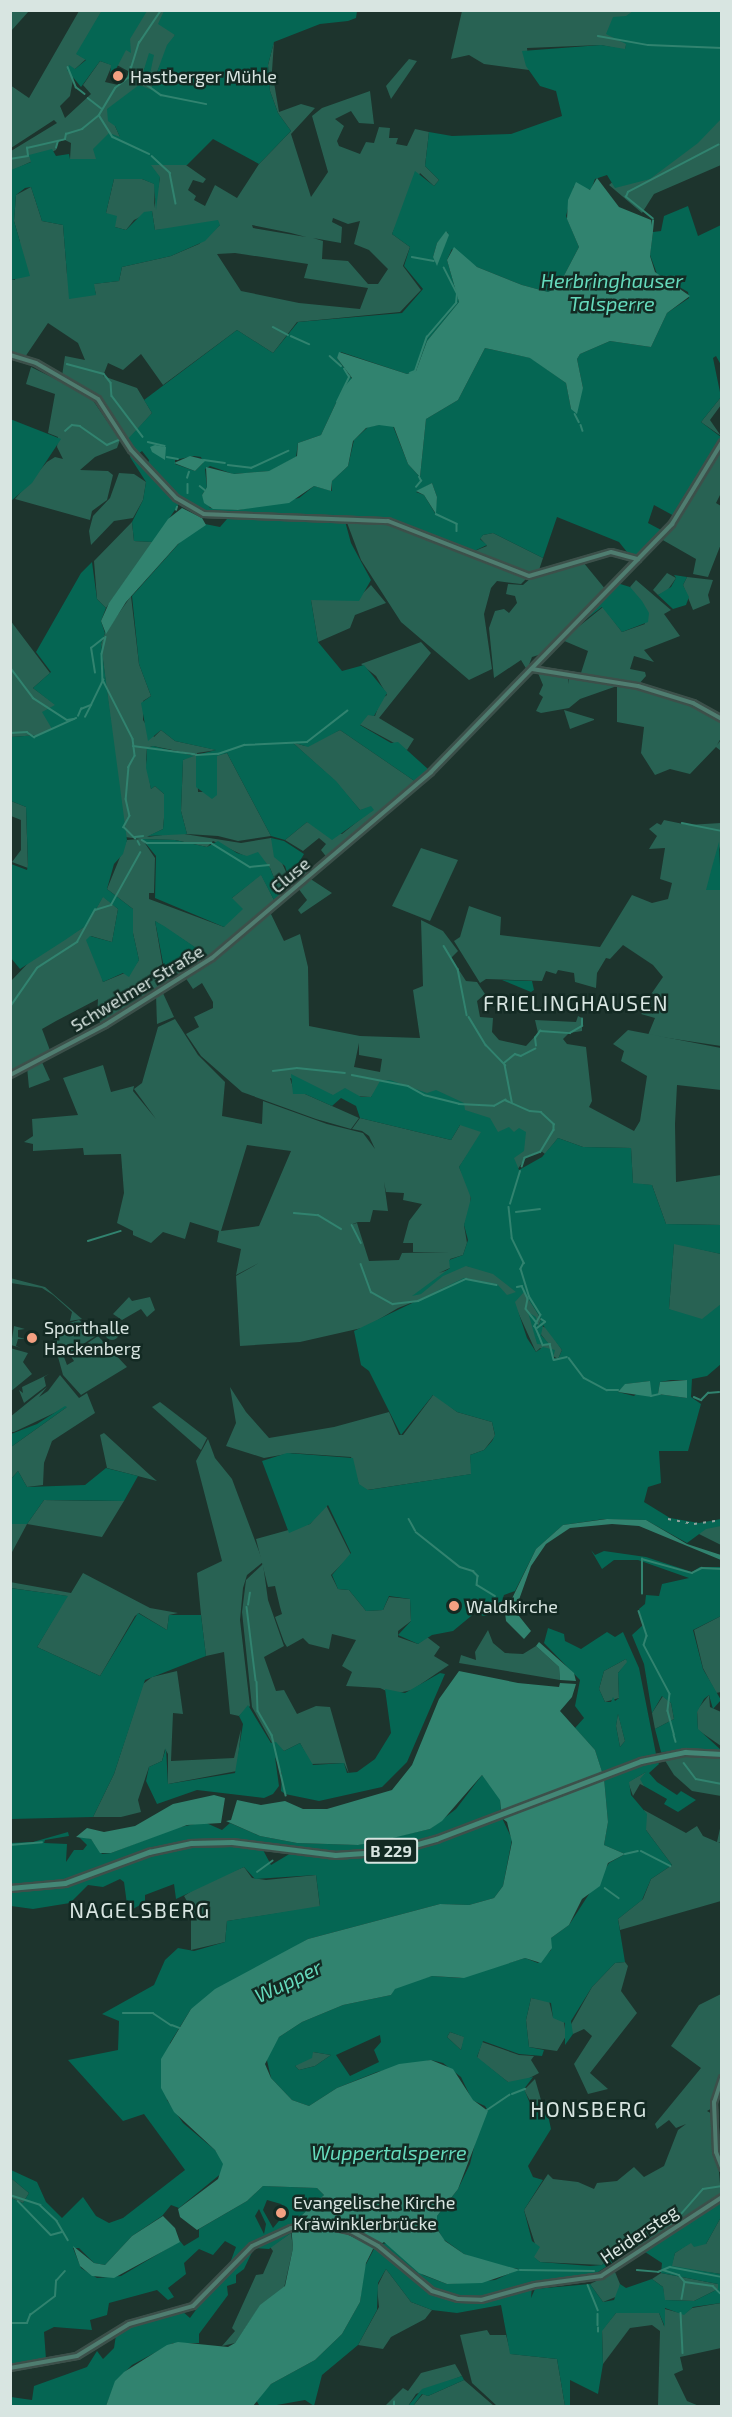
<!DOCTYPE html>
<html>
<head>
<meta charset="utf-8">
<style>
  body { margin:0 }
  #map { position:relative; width:732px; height:2417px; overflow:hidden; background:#1d342d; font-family:"Exo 2",sans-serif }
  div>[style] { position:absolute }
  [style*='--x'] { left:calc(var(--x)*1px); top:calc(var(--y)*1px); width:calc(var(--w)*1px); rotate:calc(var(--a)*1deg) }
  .green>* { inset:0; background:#286253 }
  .round { border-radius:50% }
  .forest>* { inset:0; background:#056653 }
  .water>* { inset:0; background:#31836f }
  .pier>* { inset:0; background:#1d342d }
  .stream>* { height:1.5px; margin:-0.75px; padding:0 0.75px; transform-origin:0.75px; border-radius:0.75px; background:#31836f }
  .roads { filter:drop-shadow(2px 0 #3c504a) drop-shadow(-2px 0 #3c504a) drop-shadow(0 2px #3c504a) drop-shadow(0 -2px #3c504a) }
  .secondary>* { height:4px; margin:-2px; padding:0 2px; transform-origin:2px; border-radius:2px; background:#4f7d70 }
  .primary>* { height:4.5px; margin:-2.25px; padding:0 2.25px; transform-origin:2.25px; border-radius:2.25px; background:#448776 }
  .rail>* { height:1.5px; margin-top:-0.75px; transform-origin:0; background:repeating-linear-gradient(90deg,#92a39e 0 3px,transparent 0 9px) }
  .dots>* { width:16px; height:16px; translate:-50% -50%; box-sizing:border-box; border:3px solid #132a23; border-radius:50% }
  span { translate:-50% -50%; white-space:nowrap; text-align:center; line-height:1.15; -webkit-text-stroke:5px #132a23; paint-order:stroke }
  .shield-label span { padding:2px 4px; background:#132a23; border:2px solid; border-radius:4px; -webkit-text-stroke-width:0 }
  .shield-label { font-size:16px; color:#d8e5e1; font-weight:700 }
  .poi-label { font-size:18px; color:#d8e5e1 }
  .left { translate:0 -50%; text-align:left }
  .street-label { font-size:18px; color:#d8e5e1 }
  .water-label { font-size:20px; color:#65dabc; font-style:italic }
  .quarter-label { font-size:21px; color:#d8e5e1; letter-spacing:1.5px }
  .frame { position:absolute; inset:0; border:12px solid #d8e5e1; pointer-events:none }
</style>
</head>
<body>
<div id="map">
  <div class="green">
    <div style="clip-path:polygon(11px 10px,29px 11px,11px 31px,10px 11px)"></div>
    <div style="clip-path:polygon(79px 11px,102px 11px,77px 54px,86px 59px,75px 69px,70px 96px,60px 106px,65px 118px,91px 94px,83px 85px,100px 61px,112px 65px,105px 82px,118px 85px,128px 77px,128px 71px,115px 64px,143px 11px,167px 11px,175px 35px,157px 72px,149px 74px,150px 54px,142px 76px,164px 88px,115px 126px,120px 137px,96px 159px,70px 159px,71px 143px,65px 140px,58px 142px,56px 150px,11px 171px,11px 151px,57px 123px,54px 120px,11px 148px,10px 85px,29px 98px)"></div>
    <div style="clip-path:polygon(462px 11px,633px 11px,625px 50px,601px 45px,527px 48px,529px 70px,484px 64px,469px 55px,451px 59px)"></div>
    <div style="clip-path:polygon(evenodd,274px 42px,272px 71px,279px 112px,301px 104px,315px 108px,291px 134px,311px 197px,328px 172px,312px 116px,322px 108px,370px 91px,374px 124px,359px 123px,351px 111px,335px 119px,344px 126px,337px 141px,339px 146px,360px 154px,366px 142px,374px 143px,379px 127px,390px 128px,389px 138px,398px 138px,396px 144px,407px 146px,415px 129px,429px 132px,425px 166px,439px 180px,434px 186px,420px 173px,392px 234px,410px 247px,403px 266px,421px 290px,400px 312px,297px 322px,273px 353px,237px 330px,163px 385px,141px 354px,123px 370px,108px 363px,103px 376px,137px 388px,152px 413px,129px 439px,99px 398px,62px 376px,65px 356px,85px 360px,78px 343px,48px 323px,25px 357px,11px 354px,11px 280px,15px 280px,20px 242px,14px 221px,16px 195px,31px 187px,42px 221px,63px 225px,67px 274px,96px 294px,93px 284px,119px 281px,122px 267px,171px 256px,199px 244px,220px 225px,155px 230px,152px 211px,134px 220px,126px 230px,115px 227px,106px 213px,114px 179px,142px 179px,155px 184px,154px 208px,160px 178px,150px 165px,186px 165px,206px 179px,203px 183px,193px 180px,188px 190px,196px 196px,194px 200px,205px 206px,215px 185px,237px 198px,259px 164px,291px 131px,278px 113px,270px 91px,268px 65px,274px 42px,333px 218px,348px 224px,360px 221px,354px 244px,369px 250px,388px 269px,378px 284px,368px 284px,348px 261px,322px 259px,323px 241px,313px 238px,341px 243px,342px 227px,332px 222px,333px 218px,274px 42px,252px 225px,291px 233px,306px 237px,253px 228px,252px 225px,274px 42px,235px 253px,308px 264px,304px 278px,368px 288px,360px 309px,299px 303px,241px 291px,217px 254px,235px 253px)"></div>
    <div style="clip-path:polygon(409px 59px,417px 61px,391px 99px,386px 86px)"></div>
    <div style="clip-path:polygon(721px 107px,721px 165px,654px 194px,642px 213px,609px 185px,645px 154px)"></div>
    <div style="clip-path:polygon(31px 367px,90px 396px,120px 440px,117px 448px,95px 457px,80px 470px,108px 471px,113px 475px,107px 500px,92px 511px,90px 520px,15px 499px,47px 462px,55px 457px,63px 459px,57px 447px,58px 437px,48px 433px,55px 394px,26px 384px)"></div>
    <div style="clip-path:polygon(721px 397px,721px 405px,710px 420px,721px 436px,701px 422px)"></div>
    <div style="clip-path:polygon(721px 447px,721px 493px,716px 503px,721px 506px,721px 544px,708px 577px,693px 574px,696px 559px,661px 539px,679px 520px)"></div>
    <div style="clip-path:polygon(119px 473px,134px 474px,146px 482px,143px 500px,133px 518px,114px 521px,91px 545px,89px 531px,93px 516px,110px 498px)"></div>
    <div style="clip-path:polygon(346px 520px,388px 522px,528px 577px,521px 584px,497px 581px,491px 588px,484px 614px,492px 669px,469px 680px,401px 622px,361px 560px)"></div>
    <div style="clip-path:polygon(132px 522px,134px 541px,153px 542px,106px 608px,97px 599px,94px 561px)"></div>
    <div style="clip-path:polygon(493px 533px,543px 558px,538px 573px,528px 575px,472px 552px,487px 546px,480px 538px,483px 535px)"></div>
    <div style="clip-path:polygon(583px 562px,606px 590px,545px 653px,532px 657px,527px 670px,521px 660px,494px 678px,489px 628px,495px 611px,504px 609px,509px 613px,517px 603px,515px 596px,506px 594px,508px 584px,523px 585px,532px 577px)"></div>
    <div style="clip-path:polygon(667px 573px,676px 578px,667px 591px,658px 595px,653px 590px)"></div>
    <div style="clip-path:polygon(687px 577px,713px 580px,708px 595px,710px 603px,693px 610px,683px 585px)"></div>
    <div style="clip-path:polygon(636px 580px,671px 610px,664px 614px,680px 636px,644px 650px,654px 662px,634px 656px,630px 669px,645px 672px,646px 676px,638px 685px,580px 676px,588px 651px,562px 640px,603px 607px,622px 632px,645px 624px,630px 587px)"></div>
    <div style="clip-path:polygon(371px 585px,386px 603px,355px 615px,350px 628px,318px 642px,311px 600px,356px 600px)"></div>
    <div style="clip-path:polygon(131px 596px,139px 664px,151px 696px,143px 701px,143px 720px,154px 737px,161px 730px,175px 741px,217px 750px,197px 753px,198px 792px,216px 792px,217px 755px,227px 753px,271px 836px,238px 841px,218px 836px,187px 834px,181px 811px,183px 760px,192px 754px,153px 746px,147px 748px,146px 760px,151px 789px,155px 786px,164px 794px,164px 818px,163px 829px,147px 837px,178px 833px,241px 843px,271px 838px,290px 881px,279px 890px,270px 868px,213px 841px,207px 847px,175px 840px,142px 839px,155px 858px,154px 893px,149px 893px,149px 899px,224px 927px,232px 898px,261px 874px,276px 904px,211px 958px,155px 921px,163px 968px,162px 989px,102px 1026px,97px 1016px,98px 999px,56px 1021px,42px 1029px,51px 1053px,11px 1074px,11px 981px,33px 958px,87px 925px,103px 896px,118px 909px,112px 942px,91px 936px,103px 982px,132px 970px,139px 960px,133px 933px,133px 909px,107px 889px,127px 840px,140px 839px,125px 837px,101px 644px,105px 633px)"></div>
    <div style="clip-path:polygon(10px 620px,50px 673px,33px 688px,56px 705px,53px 729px,39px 735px,11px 737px)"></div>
    <div style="clip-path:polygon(421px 642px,431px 653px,379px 718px,414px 739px,407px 750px,359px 724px,368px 714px,375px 716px,381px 699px,387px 695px,376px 676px,361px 664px)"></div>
    <div style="clip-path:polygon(538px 673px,568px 677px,568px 684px,569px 677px,631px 685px,687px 702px,721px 720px,721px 738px,717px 745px,721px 740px,721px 751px,716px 747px,690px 774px,670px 769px,655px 775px,641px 753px,644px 727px,617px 722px,617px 686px,580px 699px,569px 708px,541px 713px,536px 711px,543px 697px,539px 694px,543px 685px)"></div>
    <div style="clip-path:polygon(564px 710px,594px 719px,594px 720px,570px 729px)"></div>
    <div style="clip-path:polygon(340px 730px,416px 782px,328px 859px,321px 850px,326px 844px,319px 838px,303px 851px,285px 840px,307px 822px,342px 834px,373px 809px,360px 810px,335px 781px,292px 742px,305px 746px)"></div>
    <div style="clip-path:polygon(11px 801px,26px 807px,28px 868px,12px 862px,21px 850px,21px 820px,11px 816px)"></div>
    <div style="clip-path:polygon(664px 820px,688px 825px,721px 823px,721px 843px,707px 890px,721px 890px,721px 1046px,648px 1035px,655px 1018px,641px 1014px,652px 1006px,645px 1003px,663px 977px,653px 965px,623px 945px,610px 959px,606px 958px,597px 973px,596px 988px,575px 982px,574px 973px,558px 970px,556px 974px,546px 971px,542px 981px,486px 979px,480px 983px,454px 941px,460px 937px,469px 906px,501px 917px,500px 935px,600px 947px,632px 895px,652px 903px,668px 899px,672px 883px,660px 879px,665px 848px,649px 849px,657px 836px,649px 829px,657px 823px,661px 825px)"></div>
    <div style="clip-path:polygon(421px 848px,458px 860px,430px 921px,392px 906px)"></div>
    <div style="clip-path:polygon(309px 878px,332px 893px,301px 914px,298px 910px,307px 900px,298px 888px)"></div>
    <div style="clip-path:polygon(evenodd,270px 912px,284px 941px,300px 934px,308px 967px,309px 1026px,360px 1036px,420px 1038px,413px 990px,423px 986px,421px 920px,443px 931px,458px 951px,451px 958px,466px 981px,477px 982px,485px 994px,477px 1001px,480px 1017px,493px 1018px,492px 1032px,499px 1040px,526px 1046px,538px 1033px,535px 1020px,576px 1022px,578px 1016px,582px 1018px,582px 1031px,569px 1033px,563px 1039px,567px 1044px,586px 1047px,592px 1101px,589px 1107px,634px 1131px,640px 1121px,647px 1076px,621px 1061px,624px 1051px,613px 1044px,628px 1030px,721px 1048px,721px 1090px,677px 1085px,675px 1124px,676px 1182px,721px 1175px,721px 1225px,666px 1224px,652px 1185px,633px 1184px,631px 1148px,583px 1147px,558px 1138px,545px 1154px,541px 1151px,527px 1156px,515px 1173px,527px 1296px,541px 1319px,538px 1327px,536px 1319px,534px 1327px,550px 1346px,540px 1333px,541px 1326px,547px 1328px,562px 1350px,558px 1359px,540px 1348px,536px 1352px,512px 1299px,494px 1290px,447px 1289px,398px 1308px,366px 1327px,300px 1342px,240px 1346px,236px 1276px,259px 1263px,236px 1275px,241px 1249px,217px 1242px,219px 1231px,190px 1222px,185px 1239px,163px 1232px,151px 1243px,133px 1235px,133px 1231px,117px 1223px,124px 1193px,121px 1154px,84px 1155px,83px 1148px,33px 1151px,33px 1144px,24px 1142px,33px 1136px,32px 1119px,78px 1115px,63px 1078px,103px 1065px,111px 1092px,134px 1086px,133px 1091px,156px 1119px,134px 1089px,142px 1083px,158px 1027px,175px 1019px,198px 1055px,225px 1082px,222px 1116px,262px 1124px,263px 1101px,327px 1124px,363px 1133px,375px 1149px,369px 1136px,362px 1131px,352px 1129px,360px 1118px,451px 1140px,460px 1125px,375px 1092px,371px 1097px,332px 1095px,290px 1078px,295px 1094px,305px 1094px,359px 1118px,351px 1129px,316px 1119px,242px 1092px,201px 1056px,186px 1034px,199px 1027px,194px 1017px,213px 1008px,213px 1002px,202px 983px,193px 989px,185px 977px,222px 953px,270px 912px,359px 1043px,359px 1055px,382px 1059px,380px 1072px,354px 1067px,359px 1043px,270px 912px,482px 1134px,505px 1275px,463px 1265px,439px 1273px,450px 1268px,450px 1259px,463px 1255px,467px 1243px,464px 1225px,470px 1210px,471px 1191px,459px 1167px,482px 1134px,270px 912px,247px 1145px,291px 1151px,259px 1226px,221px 1231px,247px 1145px,270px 912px,384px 1182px,386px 1192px,404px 1193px,403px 1200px,422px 1204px,409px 1221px,403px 1243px,413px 1243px,413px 1252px,449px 1252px,402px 1253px,399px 1260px,369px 1261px,357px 1223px,350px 1225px,358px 1222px,370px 1222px,373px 1210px,388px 1211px,384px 1182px)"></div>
    <div style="clip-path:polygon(186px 957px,194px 969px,163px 988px,162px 982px)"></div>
    <div style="clip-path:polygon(162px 991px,174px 1017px,157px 1024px,156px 995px)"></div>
    <div style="clip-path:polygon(41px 1060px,50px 1080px,29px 1088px,27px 1067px)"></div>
    <div style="clip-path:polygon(674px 1243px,721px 1254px,721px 1353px,669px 1309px)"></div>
    <div style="clip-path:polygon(10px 1278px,45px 1287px,82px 1319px,70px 1321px,72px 1312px,53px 1295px,42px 1288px,11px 1283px)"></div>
    <div style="clip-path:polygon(129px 1297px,132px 1301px,150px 1297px,155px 1310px,147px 1317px,141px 1309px,122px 1320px,113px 1314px)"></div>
    <div style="clip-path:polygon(79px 1320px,97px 1335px,68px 1354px,55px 1354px,52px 1328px)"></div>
    <div style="clip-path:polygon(14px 1326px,25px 1329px,18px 1330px,18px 1337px,25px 1339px,18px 1339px,16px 1346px,21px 1348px,11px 1345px)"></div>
    <div class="round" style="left:105px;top:1326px;width:14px;height:14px"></div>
    <div style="clip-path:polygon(98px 1336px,127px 1367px,81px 1395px,63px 1375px,58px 1357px,64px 1357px,67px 1365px,74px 1361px,70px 1355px)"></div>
    <div style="clip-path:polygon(10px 1348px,28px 1353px,23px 1362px,32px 1374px,10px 1392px)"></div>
    <div style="clip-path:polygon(49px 1374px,44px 1377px,46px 1386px,24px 1403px,19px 1390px,23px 1393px,22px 1387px)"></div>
    <div style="clip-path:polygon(60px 1375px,79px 1398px,87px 1393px,95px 1413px,52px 1441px,44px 1463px,43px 1485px,27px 1487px,18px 1471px,11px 1479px,11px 1447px,67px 1407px,14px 1432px,11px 1432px,10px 1417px,47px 1387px,39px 1397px,48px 1391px)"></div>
    <div style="clip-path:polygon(230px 1387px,246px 1412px,269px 1438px,334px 1427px,389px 1412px,399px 1435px,403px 1435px,434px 1394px,457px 1412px,492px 1422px,495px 1436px,484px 1450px,470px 1455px,472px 1474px,367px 1490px,359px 1485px,351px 1457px,292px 1453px,264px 1458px,226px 1446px,236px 1423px)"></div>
    <div style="clip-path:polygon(160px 1402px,207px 1438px,201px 1450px,152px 1407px)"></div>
    <div style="clip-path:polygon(104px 1433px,150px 1475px,157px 1481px,107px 1468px,100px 1435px)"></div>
    <div style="clip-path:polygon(208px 1439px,215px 1458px,232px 1479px,263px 1562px,247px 1575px,243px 1588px,240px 1620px,250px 1706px,239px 1716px,230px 1714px,224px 1652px,206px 1656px,201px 1615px,197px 1573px,222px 1561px,196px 1461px)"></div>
    <div style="clip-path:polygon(44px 1500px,99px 1501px,124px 1501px,102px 1537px,27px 1524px,11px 1554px,11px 1524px,27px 1524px)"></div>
    <div style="clip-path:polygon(326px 1505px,351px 1555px,331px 1575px,338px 1589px,349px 1590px,366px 1611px,383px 1610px,389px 1597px,410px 1599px,411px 1621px,398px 1631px,398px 1637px,418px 1644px,427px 1637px,440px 1647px,434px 1656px,449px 1665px,412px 1690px,393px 1694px,380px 1688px,346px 1686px,352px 1672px,342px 1666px,356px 1640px,332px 1634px,329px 1649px,309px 1644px,303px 1638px,287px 1647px,284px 1642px,275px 1617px,282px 1614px,280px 1607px,275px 1586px,268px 1587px,256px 1539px,310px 1524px)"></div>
    <div style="clip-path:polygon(721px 1522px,721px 1545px,681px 1525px)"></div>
    <div style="clip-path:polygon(263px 1564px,268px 1600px,284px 1646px,264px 1657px,276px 1691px,284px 1690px,297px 1714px,316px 1706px,330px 1707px,349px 1774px,344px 1763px,311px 1764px,300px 1743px,284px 1751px,272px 1743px,252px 1707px,242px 1612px,246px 1580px)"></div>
    <div style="clip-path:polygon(83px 1573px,150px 1608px,178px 1613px,169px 1615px,167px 1630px,139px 1613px,135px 1616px,100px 1676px,37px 1647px,67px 1596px,11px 1588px,10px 1582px,71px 1593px)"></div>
    <div style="clip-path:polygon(721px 1616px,721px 1692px,716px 1693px,703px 1668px,694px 1630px)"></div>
    <div style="clip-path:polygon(488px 1630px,493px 1643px,505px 1653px,523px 1654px,536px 1646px,559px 1667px,560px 1680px,459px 1663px,461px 1655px,476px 1660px,475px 1652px)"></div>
    <div style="clip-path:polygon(626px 1659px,628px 1662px,618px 1673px,619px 1698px,605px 1702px,599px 1689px,604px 1671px)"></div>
    <div style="clip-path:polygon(177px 1671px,183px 1714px,173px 1713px,171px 1761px,234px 1758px,241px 1729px,237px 1771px,168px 1784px,168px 1754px,165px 1749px,162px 1761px,149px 1767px,138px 1800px,141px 1812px,121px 1817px,93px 1817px,114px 1774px,143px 1684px,152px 1677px)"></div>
    <div style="clip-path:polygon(709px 1695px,710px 1707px,721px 1712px,721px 1746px,698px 1730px,697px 1710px)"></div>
    <div style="clip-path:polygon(663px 1696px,671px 1703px,674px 1719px,655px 1729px,652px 1713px)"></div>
    <div style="clip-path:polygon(618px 1713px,625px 1741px,620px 1747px,616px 1726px)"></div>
    <div style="clip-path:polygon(688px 1755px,721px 1757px,721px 1796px,692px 1791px,674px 1775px,664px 1759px)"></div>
    <div style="clip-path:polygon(646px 1772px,644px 1786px,640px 1784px,633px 1796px,628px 1782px)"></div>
    <div style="clip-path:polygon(644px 1810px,686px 1833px,697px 1826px,703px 1836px,717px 1842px,721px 1824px,721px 1842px,718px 1842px,721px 1843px,721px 1901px,620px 1930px,618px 1919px,643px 1899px,651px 1879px,672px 1865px,646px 1830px)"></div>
    <div style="clip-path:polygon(244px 1867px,252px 1878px,266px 1880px,316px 1875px,320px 1907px,227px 1921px,225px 1942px,191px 1950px,191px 1908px,184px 1896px,204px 1883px)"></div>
    <div style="clip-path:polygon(625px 1962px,628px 1966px,621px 1991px,637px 2013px,590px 2073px,608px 2089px,588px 2094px,574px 2064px,592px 2036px,584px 2029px,573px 2034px,569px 2028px,592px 1987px,615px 1963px)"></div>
    <div style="clip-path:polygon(721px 1994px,721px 2077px,714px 2107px,707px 2111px,714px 2115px,721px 2195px,634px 2252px,636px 2236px,633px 2233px,618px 2245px,619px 2257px,612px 2256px,602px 2265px,540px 2262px,533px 2257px,537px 2250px,524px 2210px,548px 2174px,553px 2179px,578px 2182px,594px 2189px,597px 2183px,617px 2181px,634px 2167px,644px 2177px,664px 2166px,678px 2130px,686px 2124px,676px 2128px,669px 2120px,657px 2129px,655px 2124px,701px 2068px,671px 2046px,699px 2005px)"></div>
    <div style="clip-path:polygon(531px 1998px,549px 2001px,553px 2017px,564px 2022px,566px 2036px,557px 2051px,529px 2047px,526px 2020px)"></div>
    <div style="clip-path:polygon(450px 2032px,465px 2037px,461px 2050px,447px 2037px)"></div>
    <div style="clip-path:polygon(482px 2042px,519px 2055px,534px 2056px,531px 2060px,539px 2073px,522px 2082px,508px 2082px,477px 2058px)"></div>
    <div style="clip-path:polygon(313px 2052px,331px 2055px,315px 2066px,299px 2070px,295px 2066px)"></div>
    <div style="clip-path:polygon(535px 2079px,541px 2100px,534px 2108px,524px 2090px)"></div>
    <div style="clip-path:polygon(11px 2178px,29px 2193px,23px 2203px,11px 2198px)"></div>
    <div style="clip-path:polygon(721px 2217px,721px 2274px,671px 2267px,675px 2253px,691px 2242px,706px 2244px)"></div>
    <div style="clip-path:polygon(291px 2233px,293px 2248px,284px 2288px,260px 2306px,235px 2343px,222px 2346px,235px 2331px,232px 2328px,256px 2275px,263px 2274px,273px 2251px,270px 2247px)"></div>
    <div style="clip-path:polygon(386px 2269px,411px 2302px,432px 2310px,425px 2319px,391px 2337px,383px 2349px,358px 2345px,379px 2307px,377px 2287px)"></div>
    <div style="clip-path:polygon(615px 2272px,620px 2284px,618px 2296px,603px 2302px,590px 2284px)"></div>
    <div style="clip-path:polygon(661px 2273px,718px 2284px,718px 2289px,694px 2301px,664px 2300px,663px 2287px,652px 2279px)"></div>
    <div style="clip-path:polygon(721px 2303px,721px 2348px,680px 2357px,683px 2370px,674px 2374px,687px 2401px,699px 2406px,658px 2406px,660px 2331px,652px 2325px,630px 2328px,603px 2364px,602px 2330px,616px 2313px,659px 2313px,664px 2326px,665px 2309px,684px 2314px,692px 2308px)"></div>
    <div style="clip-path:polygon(487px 2330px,490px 2335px,506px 2335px,511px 2354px,557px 2359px,565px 2406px,497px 2406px,483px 2393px,472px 2383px,460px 2335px)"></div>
    <div style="clip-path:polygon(455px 2364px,462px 2376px,416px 2394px,408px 2406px,385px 2406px,403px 2388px,408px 2391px,421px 2373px)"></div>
    <div style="clip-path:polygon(464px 2380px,494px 2406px,413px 2406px,423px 2394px,428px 2396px)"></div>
  </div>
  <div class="forest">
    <div style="clip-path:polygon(102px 10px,147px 11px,130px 39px,131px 53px,126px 50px,115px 71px,110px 76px,111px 65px,100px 61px,81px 87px,67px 70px,69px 65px,75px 69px,86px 60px,76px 54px)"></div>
    <div style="clip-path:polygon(164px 11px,357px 11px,356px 18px,348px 21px,320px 24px,274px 42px,268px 65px,270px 91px,278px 113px,291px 131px,259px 164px,213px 139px,187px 165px,151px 165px,160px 177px,156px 210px,154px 184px,142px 179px,114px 179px,106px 213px,117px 216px,115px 227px,126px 230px,144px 212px,152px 211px,155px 230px,218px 220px,220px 225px,205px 241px,171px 256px,122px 267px,119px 281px,94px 284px,96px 295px,69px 299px,63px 225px,42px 221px,31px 187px,25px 188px,16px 195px,14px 221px,30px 276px,11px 280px,11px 170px,31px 162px,29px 155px,52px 149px,56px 156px,69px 154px,70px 159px,96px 159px,93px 149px,109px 133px,120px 137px,115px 126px,108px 121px,107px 109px,139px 85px,152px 90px,152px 83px,142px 76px,149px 53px,154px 55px,150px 74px,157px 72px,167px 45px,175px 35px,158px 24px)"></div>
    <div style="clip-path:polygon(evenodd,633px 11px,721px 11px,721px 119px,698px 143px,650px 179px,615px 188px,607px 175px,595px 179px,591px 190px,574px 186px,566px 216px,579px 247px,558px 287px,548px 292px,522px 285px,477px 267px,452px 249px,447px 260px,459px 302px,427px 341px,416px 371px,407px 374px,341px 352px,337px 358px,352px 379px,343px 388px,321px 435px,298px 443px,296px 457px,270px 471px,233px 474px,210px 466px,205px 469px,207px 487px,202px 495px,210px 508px,238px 510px,299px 498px,314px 486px,332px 491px,332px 481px,348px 466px,354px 440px,368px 427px,383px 424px,393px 426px,408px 464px,420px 477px,426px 419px,458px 400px,485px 348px,531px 358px,566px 383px,571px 409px,583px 388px,577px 359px,580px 354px,610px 341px,651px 347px,667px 313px,689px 298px,688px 292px,657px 274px,650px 255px,653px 232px,661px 231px,664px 216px,688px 206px,698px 236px,721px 225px,721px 365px,716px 356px,713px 358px,721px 397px,701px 422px,721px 437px,676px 517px,654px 505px,648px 523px,663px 531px,639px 555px,634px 554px,627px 552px,619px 542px,557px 517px,543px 558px,493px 533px,483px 535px,480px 539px,487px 545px,472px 552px,389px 519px,231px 516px,195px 508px,175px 493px,148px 463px,149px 460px,142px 451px,138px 454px,126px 441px,152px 413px,144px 400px,237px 330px,273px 353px,298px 322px,402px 313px,423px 289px,404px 266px,410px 247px,392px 234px,415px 171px,434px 186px,439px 180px,425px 166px,429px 132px,452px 136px,511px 134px,562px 116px,556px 91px,540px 86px,526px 66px,522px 51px,601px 45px,625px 49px,626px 44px,606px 34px,613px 17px,626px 16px,633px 11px,448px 232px,439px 259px,433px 257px,437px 243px,448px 232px,633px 11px,194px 456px,201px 457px,203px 463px,195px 471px,175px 464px,175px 460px,194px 456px,633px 11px,432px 483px,437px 497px,435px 513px,424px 495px,416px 492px,432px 483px)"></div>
    <div style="clip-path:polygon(10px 419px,61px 439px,32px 483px,11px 501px)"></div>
    <div style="clip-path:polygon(131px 452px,179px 504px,153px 542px,134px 541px,132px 522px,143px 500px,146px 482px,130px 457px)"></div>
    <div style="clip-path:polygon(227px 519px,345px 521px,351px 543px,371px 580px,359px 601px,311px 600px,318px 642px,342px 671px,364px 665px,387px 693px,374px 716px,368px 715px,360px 725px,391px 743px,398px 742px,429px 770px,416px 782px,340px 730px,308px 747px,292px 742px,336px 781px,360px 810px,371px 806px,374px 810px,332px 840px,307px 822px,285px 840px,271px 836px,227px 753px,217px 756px,217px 795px,212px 799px,196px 787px,196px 755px,216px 750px,175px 741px,161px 730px,148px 741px,141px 703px,151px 696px,139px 664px,132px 596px,182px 540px,205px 524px,220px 527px)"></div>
    <div style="clip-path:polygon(92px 562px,97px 599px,106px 608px,101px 621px,105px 633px,101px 644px,127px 840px,123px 854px,114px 864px,107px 889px,133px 909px,133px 933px,139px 960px,129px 977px,123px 973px,103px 982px,86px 940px,90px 936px,112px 942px,118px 909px,103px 897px,87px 925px,65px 940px,20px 969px,11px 958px,11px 864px,27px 870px,28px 865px,26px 807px,11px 801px,10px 737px,39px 735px,52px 729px,42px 712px,55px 705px,33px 688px,51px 672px,36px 652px,81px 573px)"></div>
    <div style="clip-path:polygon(674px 575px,687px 577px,683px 585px,689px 597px,686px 605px,673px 609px,658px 595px,671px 587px,676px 578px)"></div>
    <div style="clip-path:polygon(617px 583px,630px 587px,642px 601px,649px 613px,648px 622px,622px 632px,602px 607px,573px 629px)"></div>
    <div style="clip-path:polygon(153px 746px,194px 756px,183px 760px,181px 811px,187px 834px,148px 836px,163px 829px,164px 818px,164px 794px,155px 786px,151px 789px,146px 768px,147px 748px)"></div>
    <div style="clip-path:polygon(271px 838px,284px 841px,304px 854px,297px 866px,310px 875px,276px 904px,261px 875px,232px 898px,243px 909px,224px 927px,155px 898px,156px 856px,142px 839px,175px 840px,207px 847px,218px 841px,237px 853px,247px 856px,258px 852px,270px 868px,279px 890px,290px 881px,285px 866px,274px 857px)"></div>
    <div style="clip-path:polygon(719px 842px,721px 890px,706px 890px,712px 867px)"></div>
    <div style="clip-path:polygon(155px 921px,164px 926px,211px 958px,194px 969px,186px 957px,162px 982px,164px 968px)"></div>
    <div style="clip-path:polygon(502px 980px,532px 981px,534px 990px,531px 992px)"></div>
    <div style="clip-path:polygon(evenodd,291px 1074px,333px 1095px,345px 1088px,361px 1097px,371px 1097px,380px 1081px,390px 1080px,427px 1093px,436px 1090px,464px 1103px,465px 1110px,490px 1118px,498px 1132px,509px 1127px,514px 1132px,519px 1128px,526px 1132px,524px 1151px,514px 1158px,519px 1170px,542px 1157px,558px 1138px,583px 1147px,631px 1148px,633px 1183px,652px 1185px,666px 1224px,721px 1225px,721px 1254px,674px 1244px,669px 1309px,702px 1319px,721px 1304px,721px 1364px,707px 1376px,692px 1379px,691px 1397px,701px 1404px,688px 1451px,659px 1451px,661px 1483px,648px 1487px,644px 1502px,670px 1518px,699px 1523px,721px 1519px,721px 1526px,706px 1529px,687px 1543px,646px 1520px,604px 1519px,563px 1525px,536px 1549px,515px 1591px,504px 1595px,498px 1613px,483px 1616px,476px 1612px,453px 1631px,432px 1635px,418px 1644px,398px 1635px,411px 1621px,410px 1599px,389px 1596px,383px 1610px,366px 1611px,349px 1590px,338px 1589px,332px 1575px,351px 1553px,328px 1505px,310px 1524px,289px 1533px,262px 1461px,287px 1453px,353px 1458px,359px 1484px,368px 1490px,471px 1474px,470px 1455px,484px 1450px,492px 1441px,495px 1435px,492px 1422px,457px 1412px,433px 1395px,401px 1435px,369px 1371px,361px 1365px,354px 1331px,464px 1278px,497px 1284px,507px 1295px,516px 1292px,493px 1274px,466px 1266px,443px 1276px,421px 1294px,412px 1296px,450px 1268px,449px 1260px,463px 1255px,468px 1240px,464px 1225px,471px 1198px,459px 1167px,481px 1132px,460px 1125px,451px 1140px,360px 1118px,356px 1106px,341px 1098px,332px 1106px,305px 1094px,293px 1094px,291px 1074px,524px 1292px,541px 1319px,538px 1327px,536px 1317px,528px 1312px,537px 1344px,550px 1345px,541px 1335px,543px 1325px,562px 1350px,558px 1359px,553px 1358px,555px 1350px,543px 1347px,536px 1352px,527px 1338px,515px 1302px,524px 1292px,291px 1074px,671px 1380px,687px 1380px,687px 1398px,658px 1394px,660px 1382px,671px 1380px,291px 1074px,650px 1381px,634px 1396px,618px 1392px,626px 1384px,650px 1381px)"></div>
    <div style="clip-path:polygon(65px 1406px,67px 1407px,11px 1447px,11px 1434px,37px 1424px)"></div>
    <div style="clip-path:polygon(106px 1468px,138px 1476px,124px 1501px,44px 1500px,27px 1524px,11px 1524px,11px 1479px,18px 1471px,27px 1487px,85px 1485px)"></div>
    <div style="clip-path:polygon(591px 1550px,595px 1555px,604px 1551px,646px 1557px,692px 1572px,700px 1567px,721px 1567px,721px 1616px,693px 1630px,703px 1669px,721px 1700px,713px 1709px,709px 1695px,704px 1699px,697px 1712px,698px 1729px,721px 1750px,661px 1752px,655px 1729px,674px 1719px,671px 1703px,662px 1696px,652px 1713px,644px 1664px,632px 1635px,643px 1625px,639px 1609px,645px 1604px,646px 1595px,659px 1596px,662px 1584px,689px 1578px,638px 1560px,614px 1560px,602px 1569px)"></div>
    <div style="clip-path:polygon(10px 1588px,68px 1596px,37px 1647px,100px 1676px,138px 1613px,167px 1630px,169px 1615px,201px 1615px,206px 1656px,145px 1680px,114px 1774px,93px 1817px,11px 1819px)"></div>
    <div style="clip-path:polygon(evenodd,548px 1628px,564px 1634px,565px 1641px,581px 1649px,607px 1632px,615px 1637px,623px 1632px,639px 1668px,656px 1754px,602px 1772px,595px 1750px,575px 1728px,584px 1718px,575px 1706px,580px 1680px,544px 1643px,548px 1628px,626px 1659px,627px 1662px,618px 1673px,619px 1698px,615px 1701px,613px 1697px,611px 1702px,605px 1702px,599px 1689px,604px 1671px,626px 1659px,548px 1628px,618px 1714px,625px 1741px,620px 1747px,616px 1726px,618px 1714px)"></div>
    <div style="clip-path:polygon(440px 1673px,445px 1674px,407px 1762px,382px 1787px,319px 1801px,285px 1794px,281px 1791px,282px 1774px,275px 1757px,279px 1786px,273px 1794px,264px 1798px,197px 1790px,157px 1804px,146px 1781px,149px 1767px,162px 1761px,166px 1748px,168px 1784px,235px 1773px,243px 1724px,239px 1716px,248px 1705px,271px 1743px,276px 1742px,284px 1751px,300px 1743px,313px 1765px,344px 1763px,347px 1773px,357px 1772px,375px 1759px,391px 1733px,385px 1689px,405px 1693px)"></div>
    <div style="clip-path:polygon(evenodd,657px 1760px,659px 1764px,649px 1773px,657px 1782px,677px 1795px,681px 1791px,696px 1800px,678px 1812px,664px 1804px,667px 1799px,644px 1786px,640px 1779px,646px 1772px,629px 1782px,631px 1795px,647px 1814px,646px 1830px,672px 1865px,651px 1879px,642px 1900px,618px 1919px,625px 1962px,615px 1963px,592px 1987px,571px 2021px,573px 2034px,565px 2045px,565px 2023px,553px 2018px,551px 2003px,531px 1998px,526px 2020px,529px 2047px,544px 2050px,542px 2056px,519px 2054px,483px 2041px,477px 2057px,508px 2082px,533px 2077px,524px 2089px,529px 2101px,534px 2108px,541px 2100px,545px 2101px,551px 2129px,528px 2166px,533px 2177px,543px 2180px,524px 2210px,532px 2241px,540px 2247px,534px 2257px,540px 2262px,590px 2266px,602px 2265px,612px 2256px,618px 2259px,592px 2276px,539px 2281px,490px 2296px,467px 2298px,441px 2292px,411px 2273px,381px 2244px,388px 2243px,423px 2275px,447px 2284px,495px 2280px,519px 2269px,496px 2266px,464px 2254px,443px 2239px,436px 2226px,437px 2216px,458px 2189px,470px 2164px,480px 2123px,488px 2111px,485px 2106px,472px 2100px,461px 2077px,443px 2063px,431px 2060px,377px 2072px,337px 2088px,309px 2106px,292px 2100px,271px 2078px,266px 2056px,279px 2037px,302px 2022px,343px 2005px,391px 1995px,394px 1989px,413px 1981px,432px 1976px,460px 1978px,525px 1958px,538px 1963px,551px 1950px,551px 1938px,569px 1925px,609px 1863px,625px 1854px,604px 1845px,608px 1822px,604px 1778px,657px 1760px,450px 2032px,464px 2037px,461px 2050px,447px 2037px,450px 2032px,657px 1760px,380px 2035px,381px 2042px,374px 2050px,379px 2062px,350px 2076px,336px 2055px,380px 2035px,657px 1760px,313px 2052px,331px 2055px,315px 2066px,299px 2070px,295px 2066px,312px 2058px,313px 2052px)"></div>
    <div style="clip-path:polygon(482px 1775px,500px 1798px,501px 1811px,425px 1841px,391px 1849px,333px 1853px,234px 1841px,182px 1843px,67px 1880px,11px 1886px,10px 1843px,33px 1842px,68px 1832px,69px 1836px,45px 1840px,44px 1843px,67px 1844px,66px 1862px,74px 1850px,83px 1850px,87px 1845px,78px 1836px,91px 1839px,102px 1854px,111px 1853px,176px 1828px,204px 1822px,222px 1830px,230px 1823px,260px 1836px,297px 1843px,358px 1845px,430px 1829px,456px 1809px)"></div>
    <div style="clip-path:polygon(evenodd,502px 1818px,512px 1839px,503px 1886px,494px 1898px,469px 1905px,440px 1904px,308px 1939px,191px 2009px,170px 2043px,167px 2100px,183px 2123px,215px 2150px,223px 2161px,223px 2172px,179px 2208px,171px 2205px,162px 2216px,132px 2236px,105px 2265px,94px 2263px,79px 2248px,73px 2248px,81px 2268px,97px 2278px,121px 2276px,180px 2241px,184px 2246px,199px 2237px,199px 2229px,247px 2201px,263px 2186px,317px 2188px,324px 2195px,291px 2225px,291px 2233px,269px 2249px,254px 2248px,244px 2269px,236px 2275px,236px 2283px,227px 2286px,228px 2295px,199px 2334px,199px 2343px,173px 2343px,132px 2365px,116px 2381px,106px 2406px,11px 2406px,11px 2397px,32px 2400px,34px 2386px,87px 2367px,97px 2351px,103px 2359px,114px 2348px,116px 2335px,133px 2324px,182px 2311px,190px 2318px,230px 2263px,236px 2247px,225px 2241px,213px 2255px,199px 2249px,184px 2263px,186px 2274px,168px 2288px,174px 2297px,168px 2300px,157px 2290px,109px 2303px,107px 2315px,90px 2320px,92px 2330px,54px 2327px,44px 2332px,46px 2359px,11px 2366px,11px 2198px,23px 2203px,29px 2193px,11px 2178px,11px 2170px,37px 2182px,46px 2202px,62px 2218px,83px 2197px,96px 2216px,109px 2223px,123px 2218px,185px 2170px,144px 2114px,123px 2121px,68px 2060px,118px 2050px,119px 2021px,102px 2014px,154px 1985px,165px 1960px,178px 1948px,194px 1951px,225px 1942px,227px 1921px,320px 1906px,316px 1875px,255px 1879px,244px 1867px,176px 1899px,174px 1884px,145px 1895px,145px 1902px,128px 1912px,124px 1882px,120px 1879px,103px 1887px,88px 1885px,70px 1903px,33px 1909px,11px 1906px,11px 1890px,71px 1883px,136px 1858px,196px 1844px,262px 1848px,271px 1865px,291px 1853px,377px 1855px,437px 1842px,502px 1818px,267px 2200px,281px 2204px,288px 2210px,273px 2228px,263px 2210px,267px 2200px,502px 1818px,259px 2209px,266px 2224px,264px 2234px,255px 2216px,259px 2209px)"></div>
    <div style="clip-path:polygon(721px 2199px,721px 2217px,706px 2244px,694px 2247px,691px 2243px,675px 2253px,672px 2266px,721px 2274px,721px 2303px,693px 2307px,684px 2315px,665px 2308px,665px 2327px,659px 2313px,616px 2313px,602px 2331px,603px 2364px,598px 2394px,570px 2380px,570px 2406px,565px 2406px,557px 2359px,510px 2354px,501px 2305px,457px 2313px,432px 2310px,411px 2302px,386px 2269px,378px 2283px,377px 2310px,358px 2345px,322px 2375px,314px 2406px,305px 2400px,271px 2406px,259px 2405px,256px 2400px,271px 2384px,315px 2360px,342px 2334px,360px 2302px,364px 2268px,375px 2247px,378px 2246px,424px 2286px,440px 2294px,475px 2300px,532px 2286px,531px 2298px,535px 2289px,590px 2284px,603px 2302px,614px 2300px,620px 2284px,626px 2288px,652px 2279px,663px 2287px,665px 2300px,694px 2301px,718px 2289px,718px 2284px,661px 2273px,662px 2263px,642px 2250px)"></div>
    <div style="clip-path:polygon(462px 2376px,464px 2380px,428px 2396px,422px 2394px,413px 2406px,408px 2406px,422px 2389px)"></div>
  </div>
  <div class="water">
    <div style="clip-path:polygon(597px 178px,619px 207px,651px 220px,653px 232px,650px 256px,655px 272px,690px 296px,667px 313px,651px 347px,610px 341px,580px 354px,577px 359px,583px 388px,577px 414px,571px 409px,566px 383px,530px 358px,485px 348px,458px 400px,426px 419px,420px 477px,408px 464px,394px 427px,379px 425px,366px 428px,353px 441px,348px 466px,332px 481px,331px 491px,314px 486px,289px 503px,238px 510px,213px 509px,204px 503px,202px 495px,207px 487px,206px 467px,234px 474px,269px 471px,297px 456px,298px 443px,321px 435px,343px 388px,352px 378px,337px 358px,339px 352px,407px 374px,416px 371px,427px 341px,459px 302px,447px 260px,454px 247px,477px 267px,522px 285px,548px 292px,558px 287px,579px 247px,567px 219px,568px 200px,576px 182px,590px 190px)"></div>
    <div style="clip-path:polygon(446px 231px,449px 235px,437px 266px,433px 257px,437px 243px)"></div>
    <div style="clip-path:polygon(155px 445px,166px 447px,165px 460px,152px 452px,150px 447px)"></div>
    <div style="clip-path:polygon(190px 456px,206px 460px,195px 471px,174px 463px)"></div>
    <div style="clip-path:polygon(432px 483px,437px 497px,436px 514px,424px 495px,416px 491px)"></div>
    <div style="clip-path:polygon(182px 508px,202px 518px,206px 525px,178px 544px,126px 602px,106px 634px,101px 621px,109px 603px,168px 519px)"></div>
    <div style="clip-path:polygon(687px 1380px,687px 1398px,658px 1394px,660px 1382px)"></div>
    <div style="clip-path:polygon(650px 1381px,652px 1397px,618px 1392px,625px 1384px)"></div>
    <div style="clip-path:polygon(607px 1519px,646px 1520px,687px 1544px,721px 1555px,721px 1560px,639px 1526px,612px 1524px,570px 1528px,546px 1544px,531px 1566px,515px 1611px,531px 1631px,524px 1639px,506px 1621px,505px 1613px,536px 1549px,563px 1525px)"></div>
    <div style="clip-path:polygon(539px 1642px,574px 1673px,576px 1681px,560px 1680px,559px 1667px,536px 1646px)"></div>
    <div style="clip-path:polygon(459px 1671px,518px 1683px,559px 1687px,560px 1683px,576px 1684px,572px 1697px,560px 1711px,595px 1750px,604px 1778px,608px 1822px,604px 1845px,625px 1854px,608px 1863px,600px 1886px,582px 1899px,569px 1925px,551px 1938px,552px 1948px,541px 1963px,525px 1958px,464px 1978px,432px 1976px,395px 1989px,391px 1995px,343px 2005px,302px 2022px,279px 2037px,265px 2064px,271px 2078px,292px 2100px,309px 2106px,337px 2088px,399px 2064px,431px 2060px,453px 2069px,473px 2100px,488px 2111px,458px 2189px,437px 2216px,437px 2229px,445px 2241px,464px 2254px,520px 2270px,482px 2283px,447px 2284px,419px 2273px,384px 2242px,373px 2249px,366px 2263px,360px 2302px,342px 2334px,315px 2360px,271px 2384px,253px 2406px,106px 2406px,115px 2381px,124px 2372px,167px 2345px,178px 2342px,228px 2347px,235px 2343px,260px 2305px,285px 2286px,293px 2248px,291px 2225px,324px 2195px,317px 2188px,263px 2186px,247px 2201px,197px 2230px,180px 2217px,178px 2209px,218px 2179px,223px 2164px,215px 2150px,174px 2112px,161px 2088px,161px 2059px,191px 2009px,215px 1989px,308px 1939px,440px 1904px,469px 1905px,494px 1898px,503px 1886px,512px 1842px,507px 1822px,502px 1818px,500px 1800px,482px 1775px,442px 1821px,430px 1829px,380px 1841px,358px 1845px,297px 1843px,260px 1836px,226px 1821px,231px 1820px,237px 1800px,261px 1805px,285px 1801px,303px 1809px,327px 1809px,392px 1790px,412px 1765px,439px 1699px)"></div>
    <div style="clip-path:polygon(214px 1795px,225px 1798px,221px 1823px,187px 1825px,111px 1853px,100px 1853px,91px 1839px,76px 1837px,87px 1828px,104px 1832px,135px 1826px,173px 1804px)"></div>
    <div style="clip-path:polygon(163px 2216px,175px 2228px,180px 2242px,114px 2278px,92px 2276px,80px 2266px,73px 2246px,94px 2263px,105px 2265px,132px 2236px)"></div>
  </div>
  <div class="pier">
    <div style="clip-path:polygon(603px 1772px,607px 1777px,499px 1818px,498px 1812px)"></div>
    <div style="clip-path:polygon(314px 2222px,348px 2227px,383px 2246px,378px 2249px,338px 2230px,291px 2230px,290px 2225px)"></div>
  </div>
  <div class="stream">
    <div style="--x:598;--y:36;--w:51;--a:10.2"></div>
    <div style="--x:648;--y:45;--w:74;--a:2.3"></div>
    <div style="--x:68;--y:67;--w:22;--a:68"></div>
    <div style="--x:76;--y:87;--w:11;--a:38"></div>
    <div style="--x:131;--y:67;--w:7;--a:82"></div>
    <div style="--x:132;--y:74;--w:36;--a:36"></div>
    <div style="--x:161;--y:95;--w:46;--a:11.3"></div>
    <div style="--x:88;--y:98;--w:18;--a:38"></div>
    <div style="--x:99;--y:115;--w:26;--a:58"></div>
    <div style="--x:113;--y:137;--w:40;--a:25"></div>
    <div style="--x:56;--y:148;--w:7;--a:-74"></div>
    <div style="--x:152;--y:156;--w:25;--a:43"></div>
    <div style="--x:170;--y:173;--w:31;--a:79"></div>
    <div style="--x:10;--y:159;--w:18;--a:-9"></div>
    <div style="--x:28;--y:156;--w:8;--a:-97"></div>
    <div style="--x:27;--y:148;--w:39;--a:-13"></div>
    <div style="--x:65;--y:139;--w:5;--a:-79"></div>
    <div style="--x:66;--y:134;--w:17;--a:-17"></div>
    <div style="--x:82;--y:129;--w:22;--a:-39"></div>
    <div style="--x:99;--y:115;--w:31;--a:-59"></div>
    <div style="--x:115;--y:88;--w:16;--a:-38"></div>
    <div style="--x:128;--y:78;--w:37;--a:-73"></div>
    <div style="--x:139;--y:43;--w:40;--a:-56"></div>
    <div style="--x:653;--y:219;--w:35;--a:-141"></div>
    <div style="--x:626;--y:197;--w:5;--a:-68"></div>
    <div style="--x:628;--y:192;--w:102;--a:-27.6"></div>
    <div style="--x:652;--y:231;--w:10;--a:-84"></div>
    <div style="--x:412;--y:257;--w:22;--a:10"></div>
    <div style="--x:273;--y:327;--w:17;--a:28"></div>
    <div style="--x:291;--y:336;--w:20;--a:24"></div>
    <div style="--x:330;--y:356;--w:15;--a:42"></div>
    <div style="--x:67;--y:364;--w:38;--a:15"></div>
    <div style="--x:104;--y:374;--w:11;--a:52"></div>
    <div style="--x:111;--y:383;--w:13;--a:86"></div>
    <div style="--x:112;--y:396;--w:51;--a:52.9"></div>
    <div style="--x:410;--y:373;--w:5;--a:-22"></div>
    <div style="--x:415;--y:371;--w:36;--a:-71"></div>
    <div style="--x:427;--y:337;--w:45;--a:-49.5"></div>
    <div style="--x:456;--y:303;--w:9;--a:-84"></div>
    <div style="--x:457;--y:294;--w:29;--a:-117"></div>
    <div style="--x:337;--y:402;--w:28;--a:-64"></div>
    <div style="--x:349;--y:377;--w:9;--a:-122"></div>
    <div style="--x:575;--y:414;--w:9;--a:63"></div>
    <div style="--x:581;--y:425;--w:6;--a:72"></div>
    <div style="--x:65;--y:431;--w:9;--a:-41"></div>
    <div style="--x:72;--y:425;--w:8;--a:7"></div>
    <div style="--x:80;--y:426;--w:33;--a:35"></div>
    <div style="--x:107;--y:445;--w:13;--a:-23"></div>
    <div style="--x:148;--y:442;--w:17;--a:13"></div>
    <div style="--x:167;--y:457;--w:11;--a:10"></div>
    <div style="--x:204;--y:460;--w:21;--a:8"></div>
    <div style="--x:228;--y:465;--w:23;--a:7"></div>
    <div style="--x:251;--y:468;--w:41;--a:-24.7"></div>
    <div style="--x:187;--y:478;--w:6;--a:-72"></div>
    <div style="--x:188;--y:484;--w:9;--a:90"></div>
    <div style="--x:200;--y:486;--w:6;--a:39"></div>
    <div style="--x:416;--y:487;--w:8;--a:-50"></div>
    <div style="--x:421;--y:481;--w:4;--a:-117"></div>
    <div style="--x:176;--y:510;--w:3;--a:-72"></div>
    <div style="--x:436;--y:514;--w:23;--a:25"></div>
    <div style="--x:457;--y:524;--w:7;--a:90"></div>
    <div style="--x:106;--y:637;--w:17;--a:103"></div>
    <div style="--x:102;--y:654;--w:26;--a:88"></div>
    <div style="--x:103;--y:680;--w:66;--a:63"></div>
    <div style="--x:133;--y:739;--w:17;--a:83"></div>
    <div style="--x:135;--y:756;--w:13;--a:119"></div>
    <div style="--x:129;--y:767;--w:32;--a:95"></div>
    <div style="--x:126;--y:799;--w:17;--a:77"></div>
    <div style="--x:130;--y:816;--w:13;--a:119"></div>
    <div style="--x:124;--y:827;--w:16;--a:45"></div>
    <div style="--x:10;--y:667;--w:39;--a:53"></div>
    <div style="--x:33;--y:698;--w:40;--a:32.9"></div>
    <div style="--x:67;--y:720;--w:7;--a:-8"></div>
    <div style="--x:95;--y:673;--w:25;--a:-99"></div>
    <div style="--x:91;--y:648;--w:16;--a:-38"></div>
    <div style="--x:78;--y:716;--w:8;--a:-67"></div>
    <div style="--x:81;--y:709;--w:11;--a:-22"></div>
    <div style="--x:91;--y:705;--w:28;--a:-64"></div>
    <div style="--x:85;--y:717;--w:13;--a:-63"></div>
    <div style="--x:10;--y:733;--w:17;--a:-3"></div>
    <div style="--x:27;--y:732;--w:9;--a:36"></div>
    <div style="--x:34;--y:737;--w:46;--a:-24.3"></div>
    <div style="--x:133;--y:746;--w:62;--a:7.5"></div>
    <div style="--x:196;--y:755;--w:22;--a:-3"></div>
    <div style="--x:218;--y:754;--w:28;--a:-19"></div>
    <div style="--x:244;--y:745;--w:63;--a:-2.7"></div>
    <div style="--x:307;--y:742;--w:51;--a:-37.8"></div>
    <div style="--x:682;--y:823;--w:41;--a:11.3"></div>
    <div style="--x:135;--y:837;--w:8;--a:-7"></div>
    <div style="--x:142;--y:840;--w:6;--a:31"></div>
    <div style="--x:147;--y:843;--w:64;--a:0"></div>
    <div style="--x:211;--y:843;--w:46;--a:31.6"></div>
    <div style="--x:250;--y:867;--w:19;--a:-6"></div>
    <div style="--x:138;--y:841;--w:4;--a:63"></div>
    <div style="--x:444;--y:946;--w:27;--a:59"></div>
    <div style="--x:458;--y:969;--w:47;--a:78.9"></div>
    <div style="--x:10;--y:1007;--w:47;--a:-55.3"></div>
    <div style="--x:37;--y:968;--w:48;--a:-33"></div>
    <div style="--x:77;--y:942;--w:37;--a:-61"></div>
    <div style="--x:95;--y:910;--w:17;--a:-17"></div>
    <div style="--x:111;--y:905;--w:60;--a:-60.9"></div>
    <div style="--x:469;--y:1017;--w:33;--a:59"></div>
    <div style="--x:486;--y:1045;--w:28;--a:46"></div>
    <div style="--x:505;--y:1065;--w:38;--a:79"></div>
    <div style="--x:536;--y:1046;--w:8;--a:-97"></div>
    <div style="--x:535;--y:1038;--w:9;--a:-54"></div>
    <div style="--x:540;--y:1031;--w:30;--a:4"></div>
    <div style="--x:570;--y:1033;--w:14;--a:-30"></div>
    <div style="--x:582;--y:1026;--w:7;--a:-90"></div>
    <div style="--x:504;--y:1063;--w:14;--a:-39"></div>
    <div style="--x:515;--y:1054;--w:6;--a:18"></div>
    <div style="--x:521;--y:1056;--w:16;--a:-27"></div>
    <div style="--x:273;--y:1071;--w:24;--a:-7"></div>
    <div style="--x:297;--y:1068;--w:48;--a:5.9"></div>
    <div style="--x:352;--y:1075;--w:57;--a:11.1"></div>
    <div style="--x:408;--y:1086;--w:18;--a:29"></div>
    <div style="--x:424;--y:1095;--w:36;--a:14"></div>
    <div style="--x:459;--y:1104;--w:35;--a:3"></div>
    <div style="--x:494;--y:1106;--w:13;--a:-29"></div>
    <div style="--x:505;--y:1100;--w:27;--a:24"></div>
    <div style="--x:530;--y:1111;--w:11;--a:5"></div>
    <div style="--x:541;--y:1112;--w:18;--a:43"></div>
    <div style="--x:554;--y:1124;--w:6;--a:90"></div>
    <div style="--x:554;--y:1130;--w:26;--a:121"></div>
    <div style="--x:541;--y:1152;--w:17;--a:159"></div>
    <div style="--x:525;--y:1158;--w:9;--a:108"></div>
    <div style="--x:510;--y:1204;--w:34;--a:-73"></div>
    <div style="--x:509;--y:1207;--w:31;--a:84"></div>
    <div style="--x:512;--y:1238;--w:28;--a:64"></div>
    <div style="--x:524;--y:1263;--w:7;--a:117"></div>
    <div style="--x:521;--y:1269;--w:28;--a:73"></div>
    <div style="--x:529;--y:1296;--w:22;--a:58"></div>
    <div style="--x:541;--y:1315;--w:13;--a:119"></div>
    <div style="--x:535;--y:1326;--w:10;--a:66"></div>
    <div style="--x:539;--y:1335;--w:11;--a:68"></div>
    <div style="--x:543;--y:1345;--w:7;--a:-8"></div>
    <div style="--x:550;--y:1344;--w:16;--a:76"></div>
    <div style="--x:554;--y:1360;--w:13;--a:-13"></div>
    <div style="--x:516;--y:1212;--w:24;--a:-7"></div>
    <div style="--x:294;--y:1213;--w:24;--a:5"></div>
    <div style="--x:318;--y:1215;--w:27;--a:31"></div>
    <div style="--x:352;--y:1225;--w:20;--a:63"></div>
    <div style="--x:88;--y:1241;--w:34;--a:-17"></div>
    <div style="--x:361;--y:1264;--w:30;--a:70"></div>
    <div style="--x:371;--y:1292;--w:25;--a:29"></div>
    <div style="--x:393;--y:1304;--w:25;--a:-7"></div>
    <div style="--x:418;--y:1301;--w:53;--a:-24.6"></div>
    <div style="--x:466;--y:1279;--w:31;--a:11"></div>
    <div style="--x:517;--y:1287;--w:5;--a:-11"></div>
    <div style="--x:522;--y:1286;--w:14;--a:65"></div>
    <div style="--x:528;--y:1299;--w:10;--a:101"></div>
    <div style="--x:526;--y:1309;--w:18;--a:52"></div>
    <div style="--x:537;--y:1328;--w:10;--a:-37"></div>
    <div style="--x:545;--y:1322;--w:4;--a:-146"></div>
    <div style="--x:569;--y:1358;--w:25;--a:53"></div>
    <div style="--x:584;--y:1378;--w:26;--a:28"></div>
    <div style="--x:607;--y:1390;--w:11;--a:0"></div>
    <div style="--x:651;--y:1396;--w:9;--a:-13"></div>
    <div style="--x:694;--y:1397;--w:8;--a:23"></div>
    <div style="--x:701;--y:1400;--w:10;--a:-45"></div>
    <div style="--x:708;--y:1393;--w:11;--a:-5"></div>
    <div style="--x:409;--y:1519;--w:13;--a:61"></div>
    <div style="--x:416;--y:1532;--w:56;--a:38.5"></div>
    <div style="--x:460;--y:1567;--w:14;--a:17"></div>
    <div style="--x:473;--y:1571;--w:7;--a:45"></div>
    <div style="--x:478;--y:1576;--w:9;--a:96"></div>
    <div style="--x:477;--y:1585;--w:21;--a:31"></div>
    <div style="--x:642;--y:1594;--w:35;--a:-90"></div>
    <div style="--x:642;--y:1559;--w:52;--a:15.6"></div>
    <div style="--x:692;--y:1573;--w:11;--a:-27"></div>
    <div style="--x:702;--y:1568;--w:20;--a:3"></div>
    <div style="--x:248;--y:1605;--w:12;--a:-81"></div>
    <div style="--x:247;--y:1607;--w:74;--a:83"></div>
    <div style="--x:639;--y:1611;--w:26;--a:72"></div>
    <div style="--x:647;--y:1636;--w:9;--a:108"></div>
    <div style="--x:644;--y:1645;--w:55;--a:62"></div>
    <div style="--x:670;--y:1694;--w:17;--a:97"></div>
    <div style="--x:668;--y:1711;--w:24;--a:75"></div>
    <div style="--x:257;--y:1682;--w:29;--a:88"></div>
    <div style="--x:258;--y:1711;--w:28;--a:60"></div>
    <div style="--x:272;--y:1735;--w:62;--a:76.9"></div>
    <div style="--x:674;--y:1735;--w:7;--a:74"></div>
    <div style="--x:684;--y:1763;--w:20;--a:53"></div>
    <div style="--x:696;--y:1779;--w:26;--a:11"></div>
    <div style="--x:10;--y:1845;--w:32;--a:-5"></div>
    <div style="--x:641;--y:1851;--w:33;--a:27"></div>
    <div style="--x:625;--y:1854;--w:13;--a:-13"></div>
    <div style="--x:257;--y:1872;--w:19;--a:-36"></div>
    <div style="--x:605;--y:1888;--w:17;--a:36"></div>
    <div style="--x:123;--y:2013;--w:30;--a:0"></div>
    <div style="--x:153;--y:2013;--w:22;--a:34"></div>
    <div style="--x:172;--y:2025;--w:9;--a:21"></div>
    <div style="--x:512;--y:2094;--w:14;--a:-21"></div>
    <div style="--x:487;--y:2110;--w:27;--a:-34"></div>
    <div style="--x:10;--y:2195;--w:32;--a:18"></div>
    <div style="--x:40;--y:2205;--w:23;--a:43"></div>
    <div style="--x:57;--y:2221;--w:22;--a:60"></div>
    <div style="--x:18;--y:2201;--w:47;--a:45.9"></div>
    <div style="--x:51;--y:2235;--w:11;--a:-15"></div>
    <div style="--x:668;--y:2229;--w:53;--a:-48.8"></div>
    <div style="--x:703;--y:2189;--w:19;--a:-9"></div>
    <div style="--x:520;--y:2270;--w:74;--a:0.8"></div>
    <div style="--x:637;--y:2270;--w:21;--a:5"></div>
    <div style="--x:658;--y:2272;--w:13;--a:-23"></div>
    <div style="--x:670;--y:2267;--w:53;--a:10.9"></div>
    <div style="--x:663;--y:2270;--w:17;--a:17"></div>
    <div style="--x:679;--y:2275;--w:9;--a:49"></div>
    <div style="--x:685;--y:2282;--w:17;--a:100"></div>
    <div style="--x:685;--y:2282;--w:28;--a:8"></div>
    <div style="--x:713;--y:2286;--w:10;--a:45"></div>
    <div style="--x:588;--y:2285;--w:27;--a:68"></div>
    <div style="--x:681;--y:2313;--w:40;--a:87.1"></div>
    <div style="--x:598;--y:2314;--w:11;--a:90"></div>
    <div style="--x:10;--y:2323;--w:17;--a:0"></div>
    <div style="--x:27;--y:2323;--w:9;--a:-69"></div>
    <div style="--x:30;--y:2315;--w:31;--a:-37"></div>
    <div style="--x:55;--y:2296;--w:15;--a:-86"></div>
    <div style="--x:56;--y:2281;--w:13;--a:-48"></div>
    <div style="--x:598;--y:2332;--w:4;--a:-90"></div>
    <div style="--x:394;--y:2406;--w:4;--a:-90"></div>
  </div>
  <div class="roads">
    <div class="secondary">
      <div style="--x:10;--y:355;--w:27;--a:17"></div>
      <div style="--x:36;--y:363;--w:72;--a:30.1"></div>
      <div style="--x:98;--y:399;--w:61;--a:57.1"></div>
      <div style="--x:131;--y:450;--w:66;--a:46.8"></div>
      <div style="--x:176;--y:498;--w:32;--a:30"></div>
      <div style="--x:204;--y:514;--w:184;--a:2.2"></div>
      <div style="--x:388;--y:521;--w:151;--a:21.3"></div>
      <div style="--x:529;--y:576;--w:85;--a:-16.3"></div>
      <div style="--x:611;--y:552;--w:28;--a:15"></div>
      <div style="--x:532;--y:669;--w:107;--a:9.1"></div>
      <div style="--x:638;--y:686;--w:58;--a:17.2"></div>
      <div style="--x:693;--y:703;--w:33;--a:29"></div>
      <div style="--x:10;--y:1075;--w:107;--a:-27.8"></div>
      <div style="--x:105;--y:1025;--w:126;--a:-32.1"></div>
      <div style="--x:212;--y:958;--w:287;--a:-40.3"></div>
      <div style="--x:431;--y:772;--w:346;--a:-45.8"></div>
      <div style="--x:672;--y:524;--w:96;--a:-58.6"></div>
      <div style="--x:722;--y:2078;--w:25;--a:108"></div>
      <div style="--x:714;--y:2102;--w:50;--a:87.7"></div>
      <div style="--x:716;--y:2152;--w:17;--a:69"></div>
      <div style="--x:10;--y:2368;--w:68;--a:-10.2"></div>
      <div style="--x:77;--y:2356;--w:61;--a:-31.6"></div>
      <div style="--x:129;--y:2324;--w:66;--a:-15.7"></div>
      <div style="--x:193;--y:2306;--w:84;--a:-45.5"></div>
      <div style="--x:252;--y:2246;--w:43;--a:-24.8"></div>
      <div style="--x:291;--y:2228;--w:31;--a:-6"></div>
      <div style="--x:322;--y:2225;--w:30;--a:12"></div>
      <div style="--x:351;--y:2231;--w:31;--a:29"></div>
      <div style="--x:378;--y:2246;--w:70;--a:39.8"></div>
      <div style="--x:432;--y:2291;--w:27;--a:17"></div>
      <div style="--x:458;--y:2299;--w:23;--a:2"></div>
      <div style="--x:481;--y:2300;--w:56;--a:-15.5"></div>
      <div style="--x:535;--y:2285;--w:67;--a:-7.8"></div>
      <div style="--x:601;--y:2276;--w:145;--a:-33.1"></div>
    </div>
    <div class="primary">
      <div style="--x:10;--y:1888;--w:55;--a:-5.2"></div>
      <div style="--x:65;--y:1883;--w:90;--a:-20.3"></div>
      <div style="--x:149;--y:1852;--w:43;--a:-12.1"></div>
      <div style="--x:191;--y:1843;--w:41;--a:-1.4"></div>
      <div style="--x:232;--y:1842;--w:104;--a:7.2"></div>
      <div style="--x:335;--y:1855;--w:58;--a:-3.9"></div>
      <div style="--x:393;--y:1851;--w:45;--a:-15.6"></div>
      <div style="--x:436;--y:1839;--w:219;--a:-20.8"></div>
      <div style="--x:641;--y:1761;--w:45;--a:-11.6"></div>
      <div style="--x:685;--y:1752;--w:37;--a:3"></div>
    </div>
  </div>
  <div class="rail">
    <div style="--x:668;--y:1519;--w:26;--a:11"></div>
    <div style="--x:694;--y:1524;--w:28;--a:-8"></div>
  </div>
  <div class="dots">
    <div style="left:118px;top:76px;background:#f3a081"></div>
    <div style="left:32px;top:1338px;background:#f3a081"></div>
    <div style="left:454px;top:1606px;background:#f3a081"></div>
    <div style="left:281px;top:2213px;background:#f3a081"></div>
  </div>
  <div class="shield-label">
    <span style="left:391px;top:1851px">B 229</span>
  </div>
  <div class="poi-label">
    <span class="left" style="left:130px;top:76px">Hastberger Mühle</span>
    <span class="left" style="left:44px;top:1338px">Sporthalle<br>Hackenberg</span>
    <span class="left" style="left:466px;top:1606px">Waldkirche</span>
    <span class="left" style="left:293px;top:2213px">Evangelische Kirche<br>Kräwinklerbrücke</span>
  </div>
  <div class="street-label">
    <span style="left:290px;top:875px;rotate:-40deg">Cluse</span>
    <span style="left:137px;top:988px;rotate:-31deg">Schwelmer Straße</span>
    <span style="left:639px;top:2234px;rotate:-34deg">Heidersteg</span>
  </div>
  <div class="water-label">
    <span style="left:612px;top:292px">Herbringhauser<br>Talsperre</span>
    <span style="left:288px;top:1981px;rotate:-26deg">Wupper</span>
    <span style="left:389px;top:2152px">Wuppertalsperre</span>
  </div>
  <div class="quarter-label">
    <span style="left:576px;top:1003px">FRIELINGHAUSEN</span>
    <span style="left:140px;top:1910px">NAGELSBERG</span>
    <span style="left:589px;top:2109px">HONSBERG</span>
  </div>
  <div class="frame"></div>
</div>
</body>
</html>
